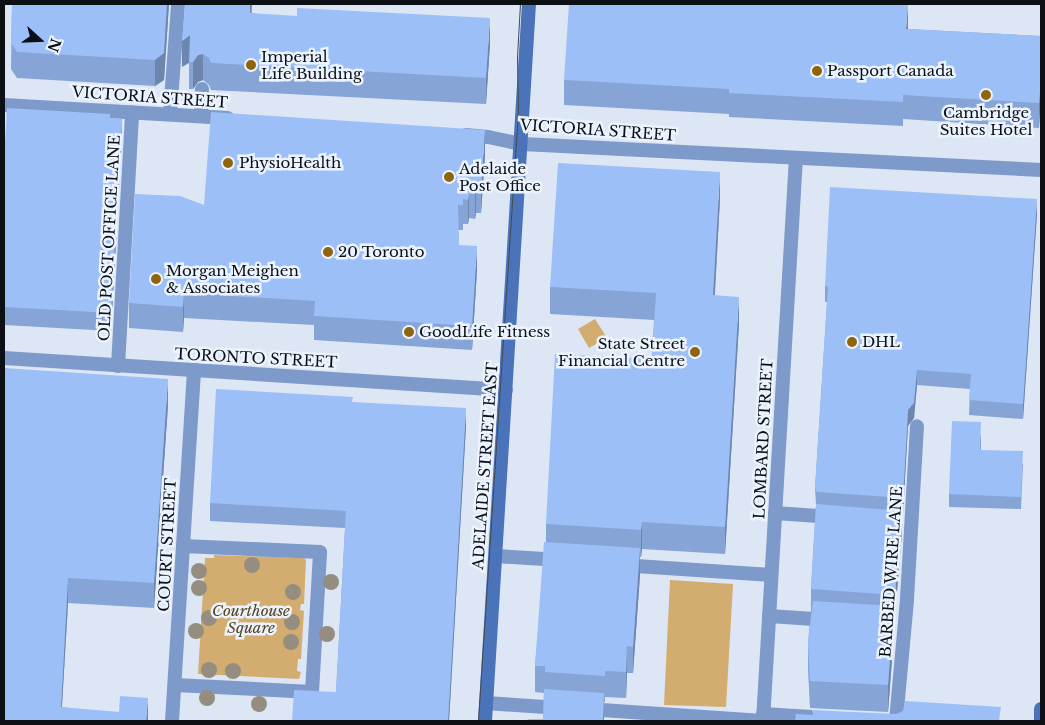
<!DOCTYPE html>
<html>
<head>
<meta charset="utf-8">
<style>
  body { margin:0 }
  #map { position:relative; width:1045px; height:725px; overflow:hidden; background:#dde6f5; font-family:"Libre Baskerville",serif }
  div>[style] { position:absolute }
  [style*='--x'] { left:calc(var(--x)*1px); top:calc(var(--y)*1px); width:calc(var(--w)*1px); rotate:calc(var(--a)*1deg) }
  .green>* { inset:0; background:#d3ad70 }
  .service>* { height:14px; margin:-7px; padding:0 7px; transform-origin:7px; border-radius:7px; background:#7d9aca }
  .minor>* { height:14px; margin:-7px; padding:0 7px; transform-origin:7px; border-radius:7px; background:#7d9aca }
  .tertiary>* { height:14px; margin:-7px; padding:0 7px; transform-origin:7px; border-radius:7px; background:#7d9aca }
  .secondary>* { height:14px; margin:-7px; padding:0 7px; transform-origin:7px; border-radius:7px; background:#4b73b9 }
  .tram>* { height:1px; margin:-0.5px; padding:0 0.5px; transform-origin:0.5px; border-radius:0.5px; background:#454a52 }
  .trees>* { width:16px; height:16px; margin:-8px; border-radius:50%; background:#948d80 }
  .wall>* { inset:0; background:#86a4d5 }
  .shaded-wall>* { inset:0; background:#6d86ae }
  .building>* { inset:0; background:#9cbff8 }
  .dots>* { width:14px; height:14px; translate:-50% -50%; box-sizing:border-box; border:2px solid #ebf3ff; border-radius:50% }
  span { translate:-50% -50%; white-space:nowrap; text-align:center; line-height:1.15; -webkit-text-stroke:5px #ebf3ff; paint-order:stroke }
  .poi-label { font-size:15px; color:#0c0f14 }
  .left { translate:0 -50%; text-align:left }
  .right { translate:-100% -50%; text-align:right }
  .street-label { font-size:15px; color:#0c0f14 }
  .park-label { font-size:15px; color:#584421; font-style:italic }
  .frame { position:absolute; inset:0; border:5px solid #0c0f14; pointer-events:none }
  .north { position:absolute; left:15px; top:15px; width:50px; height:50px; -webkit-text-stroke:4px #ebf3ff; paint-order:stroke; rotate:110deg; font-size:14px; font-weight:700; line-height:20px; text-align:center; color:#0c0f14 }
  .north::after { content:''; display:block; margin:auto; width:18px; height:22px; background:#0c0f14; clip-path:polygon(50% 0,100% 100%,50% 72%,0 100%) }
</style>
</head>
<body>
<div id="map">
  <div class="green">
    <div style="clip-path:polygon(595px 319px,607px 338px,589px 348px,578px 329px)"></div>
    <div style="clip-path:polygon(214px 555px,304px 558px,306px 560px,304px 604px,301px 604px,300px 610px,304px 611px,301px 659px,298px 659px,297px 671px,301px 672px,299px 679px,198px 674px,205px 558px,214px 558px)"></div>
    <div style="clip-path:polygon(670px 580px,733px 584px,726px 707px,664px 705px)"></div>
  </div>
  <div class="service">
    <div style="--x:170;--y:114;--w:110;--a:-85.8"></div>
    <div style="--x:201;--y:116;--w:27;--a:-88"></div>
    <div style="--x:118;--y:366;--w:254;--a:-86.8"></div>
    <div style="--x:775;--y:513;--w:58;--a:3.9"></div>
    <div style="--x:496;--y:556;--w:64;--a:3.6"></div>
    <div style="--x:621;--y:565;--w:150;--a:3.8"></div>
    <div style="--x:769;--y:616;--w:60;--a:3.8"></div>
    <div style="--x:486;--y:703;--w:74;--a:3.9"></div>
    <div style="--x:587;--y:709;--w:176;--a:3.9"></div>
    <div style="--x:763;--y:714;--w:49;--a:3.5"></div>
    <div style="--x:896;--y:721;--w:122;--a:-84.8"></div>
    <div style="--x:907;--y:599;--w:173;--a:-86.7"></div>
  </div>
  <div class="minor">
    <div style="--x:4;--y:105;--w:224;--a:3.3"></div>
    <div style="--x:466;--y:135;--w:22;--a:5"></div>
    <div style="--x:488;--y:137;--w:35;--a:12"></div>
    <div style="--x:4;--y:358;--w:503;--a:3.65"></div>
    <div style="--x:175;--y:685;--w:137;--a:2.9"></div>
    <div style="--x:312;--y:692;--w:140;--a:-86.7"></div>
    <div style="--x:320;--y:552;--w:137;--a:-177.5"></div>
    <div style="--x:172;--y:721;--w:352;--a:-86.4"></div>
    <div style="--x:763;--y:721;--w:564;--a:-86.65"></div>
  </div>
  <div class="tertiary">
    <div style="--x:522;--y:144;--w:520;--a:2.87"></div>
  </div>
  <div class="secondary">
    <div style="--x:485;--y:721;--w:718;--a:-86.49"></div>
    <div style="--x:1041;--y:721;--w:12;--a:-90"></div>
  </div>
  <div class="tram">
    <div style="--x:478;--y:721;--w:612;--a:-86.25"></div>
    <div style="--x:518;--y:110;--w:53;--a:-91.1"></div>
    <div style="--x:517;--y:57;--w:53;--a:-86.8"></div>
  </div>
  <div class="trees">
    <div style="left:252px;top:565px"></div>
    <div style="left:199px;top:571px"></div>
    <div style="left:331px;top:582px"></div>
    <div style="left:199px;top:588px"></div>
    <div style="left:293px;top:592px"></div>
    <div style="left:209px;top:618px"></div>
    <div style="left:292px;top:622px"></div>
    <div style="left:196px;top:631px"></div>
    <div style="left:327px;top:634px"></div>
    <div style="left:291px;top:642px"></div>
    <div style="left:209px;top:670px"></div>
    <div style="left:233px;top:671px"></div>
    <div style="left:207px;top:698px"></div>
    <div style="left:259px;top:704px"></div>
  </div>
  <div class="wall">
    <div style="clip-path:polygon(12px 4px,169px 4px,164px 80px,155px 86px,17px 78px,11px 69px)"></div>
    <div style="clip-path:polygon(251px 13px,490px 44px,486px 104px,211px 90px,209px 85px,203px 80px,198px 82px,193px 89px,189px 89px,189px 63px,182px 67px)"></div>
    <div style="clip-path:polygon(908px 29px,1041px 36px,1039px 128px,903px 119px,903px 126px,729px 117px,729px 114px,564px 105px,564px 80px)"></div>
    <div style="clip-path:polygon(110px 118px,122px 137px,111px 331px,4px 325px,4px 161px)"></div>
    <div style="clip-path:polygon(485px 155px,481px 213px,476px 213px,475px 219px,469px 218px,468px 224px,463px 224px,463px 230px,458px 230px,459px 245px,477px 270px,472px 350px,314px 340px,314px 325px,184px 318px,183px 332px,129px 328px,129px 303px,204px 205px)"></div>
    <div style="clip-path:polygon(720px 199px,715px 295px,739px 324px,725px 554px,642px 549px,641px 557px,640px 557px,640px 575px,633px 673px,627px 673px,626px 698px,605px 697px,605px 702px,604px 702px,604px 721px,528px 721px,543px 719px,544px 693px,535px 692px,535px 666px,546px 542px,546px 524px,652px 359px,654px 320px,550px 314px,550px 287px)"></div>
    <div style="clip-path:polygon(1037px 214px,1023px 419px,969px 415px,970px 389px,917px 385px,914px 418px,908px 426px,903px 514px,902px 514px,902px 531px,895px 616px,894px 616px,894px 633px,888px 712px,810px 708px,808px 670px,808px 643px,811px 609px,811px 589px,816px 505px,815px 488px,827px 302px,825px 302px,825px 286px)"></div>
    <div style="clip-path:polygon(4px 368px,168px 405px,154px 608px,68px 603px,62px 707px,148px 721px,4px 721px)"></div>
    <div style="clip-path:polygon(353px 402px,466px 426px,449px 721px,292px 721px,336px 692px,345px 528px,210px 521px,210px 503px)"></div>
    <div style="clip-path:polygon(981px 435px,981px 450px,1023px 464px,1021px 509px,949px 507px,949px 494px)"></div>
  </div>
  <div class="shaded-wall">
    <div style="clip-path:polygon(167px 4px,169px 4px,164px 80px,155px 86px,155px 60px)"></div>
    <div style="clip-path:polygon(250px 4px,252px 4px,250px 40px)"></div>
    <div style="clip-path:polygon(908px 4px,908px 29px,906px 29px)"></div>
    <div style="clip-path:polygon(490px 18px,490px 44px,486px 104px,486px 78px)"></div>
    <div style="clip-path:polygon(190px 35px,190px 62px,182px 67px,182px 41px)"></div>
    <div style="clip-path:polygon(203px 54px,203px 80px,198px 82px,193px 89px,193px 62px,198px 55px)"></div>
    <div style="clip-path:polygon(1041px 74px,1041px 99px,1039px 128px,1039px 103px)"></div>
    <div style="clip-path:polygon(122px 119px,122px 137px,111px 331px,111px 313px)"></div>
    <div style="clip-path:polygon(485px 130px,485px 155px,481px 213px,481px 188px)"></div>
    <div style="clip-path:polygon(720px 172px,720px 199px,713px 322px,713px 295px)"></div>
    <div style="clip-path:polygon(476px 188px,476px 213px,475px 219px,475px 194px)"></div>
    <div style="clip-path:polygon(469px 194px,469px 218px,468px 224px,468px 200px)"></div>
    <div style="clip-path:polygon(1037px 199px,1037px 214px,1023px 419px,1023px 404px)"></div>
    <div style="clip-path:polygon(477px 246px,477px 270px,472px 350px,472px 326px)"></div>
    <div style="clip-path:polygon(184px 293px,184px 318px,183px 332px,183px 307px)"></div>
    <div style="clip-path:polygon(739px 297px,739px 324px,725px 554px,725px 527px)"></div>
    <div style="clip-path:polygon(917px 370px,917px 385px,914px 418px,908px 426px,903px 514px,903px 498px,908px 410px)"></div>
    <div style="clip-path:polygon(168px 379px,168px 405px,154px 608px,154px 583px)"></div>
    <div style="clip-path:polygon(466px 408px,466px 426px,449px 721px,448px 721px)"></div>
    <div style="clip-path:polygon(902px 511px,902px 531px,895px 616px,895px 595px)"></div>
    <div style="clip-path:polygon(642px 522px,642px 549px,641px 557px,641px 530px)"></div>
    <div style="clip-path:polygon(640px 548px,640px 575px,633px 673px,633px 647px)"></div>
    <div style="clip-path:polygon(68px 578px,68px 603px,61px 721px,61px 707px)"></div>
    <div style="clip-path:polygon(894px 606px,894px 633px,888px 712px,888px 685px)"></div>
    <div style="clip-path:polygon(627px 646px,627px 673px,626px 698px,626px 672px)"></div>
    <div style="clip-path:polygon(604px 693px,604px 721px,603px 721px)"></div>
    <div style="clip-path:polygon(148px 698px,148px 721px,146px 721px)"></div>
  </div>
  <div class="building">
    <div style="clip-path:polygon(12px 4px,167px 4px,164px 53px,155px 60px,17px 52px,11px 43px)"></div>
    <div style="clip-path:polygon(185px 4px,250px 4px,250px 13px,297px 16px,297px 8px,490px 18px,486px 78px,211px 63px,209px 58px,203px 54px,198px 55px,193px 62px,189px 62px,190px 35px,182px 41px)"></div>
    <div style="clip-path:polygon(569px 4px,908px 4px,906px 29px,1041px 36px,1041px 74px,1039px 103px,903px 95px,903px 102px,729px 93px,729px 89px,564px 80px)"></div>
    <div style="clip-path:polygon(7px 108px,110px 114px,110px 118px,122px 119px,111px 313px,4px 307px,4px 161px)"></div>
    <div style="clip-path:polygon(211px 112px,485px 130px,481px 188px,476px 188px,475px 194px,469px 194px,468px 200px,463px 199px,463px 205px,458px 205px,459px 245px,477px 246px,472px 326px,314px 316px,315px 301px,184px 293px,183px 307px,129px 303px,135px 194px,180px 196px,204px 205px)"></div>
    <div style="clip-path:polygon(558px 163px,720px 172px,713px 295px,739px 297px,725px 527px,642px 522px,641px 530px,546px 524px,555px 354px,652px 359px,656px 293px,550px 287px)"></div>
    <div style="clip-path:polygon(830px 187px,1037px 199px,1023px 404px,969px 400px,971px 374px,917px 370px,914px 403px,908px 410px,903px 498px,817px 492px,815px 488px,828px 287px,825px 286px)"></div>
    <div style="clip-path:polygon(4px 368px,168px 379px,154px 583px,68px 578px,61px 707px,119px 712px,120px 696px,148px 698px,146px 721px,4px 721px)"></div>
    <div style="clip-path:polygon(216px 389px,353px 397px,352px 402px,466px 408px,448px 721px,292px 721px,294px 690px,336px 692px,346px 511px,210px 503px)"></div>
    <div style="clip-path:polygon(952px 421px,981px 422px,980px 450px,1023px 451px,1021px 497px,949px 494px)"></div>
    <div style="clip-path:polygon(816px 504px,902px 511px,895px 595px,811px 589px)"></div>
    <div style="clip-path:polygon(544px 542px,640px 548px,633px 647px,627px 646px,626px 672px,605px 671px,605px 676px,545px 672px,545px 666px,535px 666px)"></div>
    <div style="clip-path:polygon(813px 601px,894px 606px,888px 685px,810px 681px,808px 643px)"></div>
    <div style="clip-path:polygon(544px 689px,604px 693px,603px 721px,528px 721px,528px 719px,543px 719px)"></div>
    <div style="clip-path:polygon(905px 701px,1001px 707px,999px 721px,795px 721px,796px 714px,813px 715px,812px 710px,896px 714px,903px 711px)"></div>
  </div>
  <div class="dots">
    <div style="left:251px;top:65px;background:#8f640b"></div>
    <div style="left:817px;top:71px;background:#8f640b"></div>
    <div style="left:986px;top:95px;background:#8f640b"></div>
    <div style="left:228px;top:163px;background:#8f640b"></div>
    <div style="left:449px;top:177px;background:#8f640b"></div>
    <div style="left:328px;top:252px;background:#8f640b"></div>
    <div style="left:156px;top:279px;background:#8f640b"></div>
    <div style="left:409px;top:332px;background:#8f640b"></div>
    <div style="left:852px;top:342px;background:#8f640b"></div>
    <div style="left:695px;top:352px;background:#8f640b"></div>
  </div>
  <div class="poi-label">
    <span class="left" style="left:261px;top:65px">Imperial<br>Life Building</span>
    <span class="left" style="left:827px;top:71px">Passport Canada</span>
    <span style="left:986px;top:121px">Cambridge<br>Suites Hotel</span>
    <span class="left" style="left:239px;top:163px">PhysioHealth</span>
    <span class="left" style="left:459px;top:177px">Adelaide<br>Post Office</span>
    <span class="left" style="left:338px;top:252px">20 Toronto</span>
    <span class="left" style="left:166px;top:279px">Morgan Meighen<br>&amp; Associates</span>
    <span class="left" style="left:419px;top:332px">GoodLife Fitness</span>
    <span class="left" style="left:862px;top:342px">DHL</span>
    <span class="right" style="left:685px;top:352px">State Street<br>Financial Centre</span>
  </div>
  <div class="street-label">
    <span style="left:150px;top:97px;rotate:4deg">VICTORIA STREET</span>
    <span style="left:598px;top:130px;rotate:4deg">VICTORIA STREET</span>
    <span style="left:109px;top:238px;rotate:-87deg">OLD POST OFFICE LANE</span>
    <span style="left:256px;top:358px;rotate:3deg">TORONTO STREET</span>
    <span style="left:763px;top:439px;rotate:-87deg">LOMBARD STREET</span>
    <span style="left:485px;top:466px;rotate:-86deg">ADELAIDE STREET EAST</span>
    <span style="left:167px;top:545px;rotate:-87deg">COURT STREET</span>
    <span style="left:891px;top:572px;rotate:-86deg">BARBED WIRE LANE</span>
  </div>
  <div class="park-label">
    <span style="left:251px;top:619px">Courthouse<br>Square</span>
  </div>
  <div class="frame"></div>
  <div class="north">N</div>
</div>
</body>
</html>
